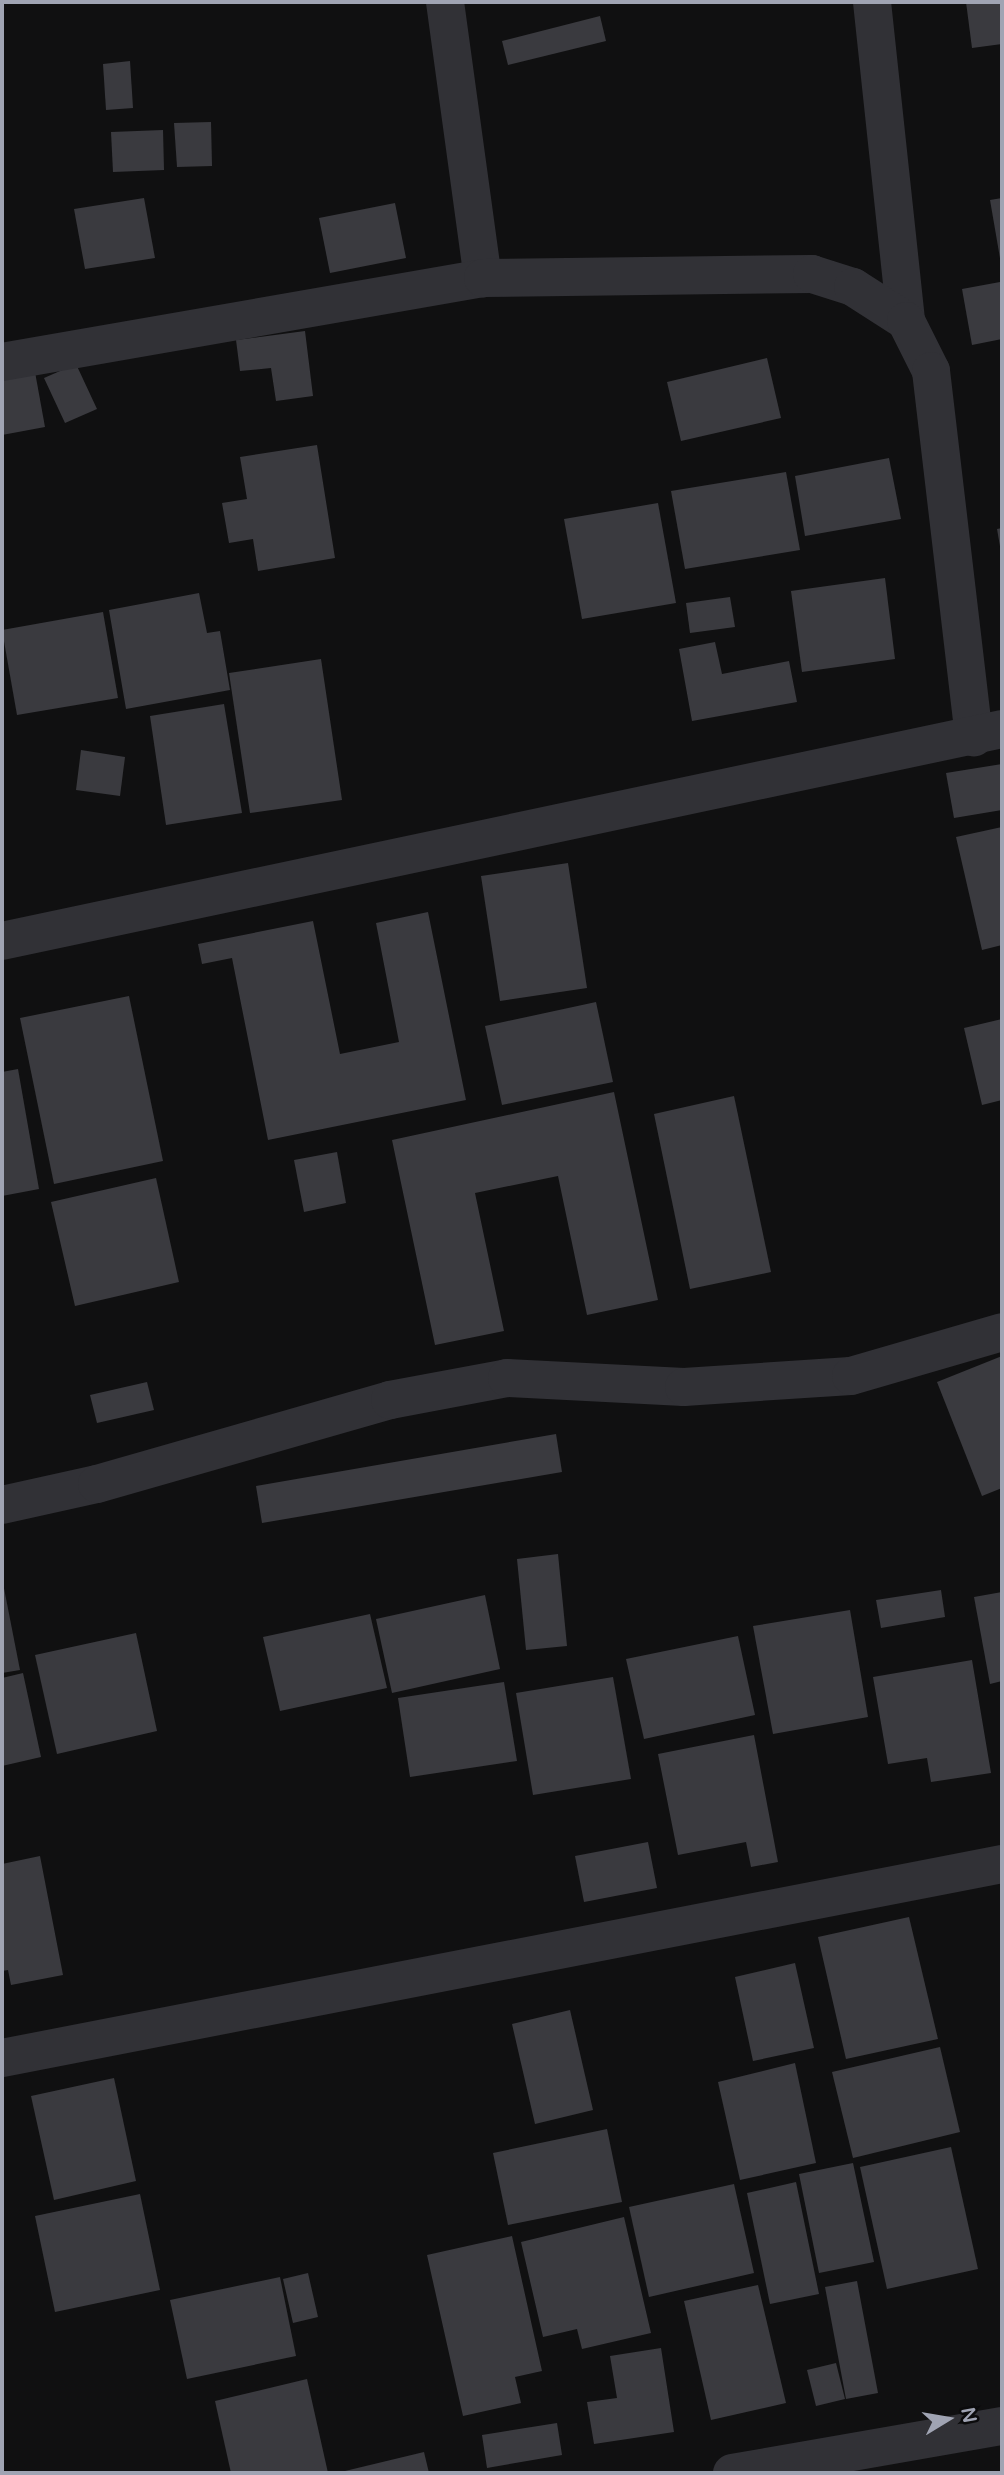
<!DOCTYPE html>
<style>
body{margin:0}
#map{position:relative;width:1004px;height:2475px;overflow:hidden;background:#101011;font-family:"Varela Round",sans-serif}
div>[style]{position:absolute}
.building>*{inset:0;background:#3a3a3f}
.minor>*{height:38px;margin:-19px;padding:0 19px;transform-origin:19px;border-radius:19px;background:#313136}
span{translate:-50% -50%;white-space:nowrap;text-align:center;line-height:1.15;-webkit-text-stroke:5px #0b0b0c;paint-order:stroke}
.frame{position:absolute;inset:0;border:4px solid #a0a4b3;pointer-events:none}
.north{position:absolute;left:913px;top:2384px;width:70px;height:70px;-webkit-text-stroke:5px #0b0b0c;paint-order:stroke;rotate:79deg;font-size:19px;font-weight:700;line-height:28px;text-align:center;color:#a0a4b3}
.north::after{content:'';display:block;margin:auto;width:24px;height:32px;background:#a0a4b3;clip-path:polygon(50% 0,100% 100%,50% 72%,0 100%)}
</style>
<div id="map">
<div class="building">
<i style="clip-path:polygon(966px 2px,1002px 2px,1002px 44px,972px 48px)"></i>
<i style="clip-path:polygon(600px 16px,606px 41px,508px 65px,502px 41px)"></i>
<i style="clip-path:polygon(130px 61px,133px 108px,106px 110px,103px 64px)"></i>
<i style="clip-path:polygon(211px 122px,212px 166px,177px 167px,174px 123px)"></i>
<i style="clip-path:polygon(163px 130px,164px 170px,113px 172px,111px 132px)"></i>
<i style="clip-path:polygon(144px 198px,155px 258px,85px 269px,74px 209px)"></i>
<i style="clip-path:polygon(1002px 198px,1002px 264px,1001px 264px,990px 200px)"></i>
<i style="clip-path:polygon(395px 203px,406px 258px,330px 273px,319px 218px)"></i>
<i style="clip-path:polygon(1000px 282px,1002px 339px,972px 345px,962px 289px)"></i>
<i style="clip-path:polygon(305px 331px,313px 396px,276px 401px,271px 368px,240px 371px,236px 340px)"></i>
<i style="clip-path:polygon(767px 358px,781px 418px,681px 441px,667px 382px)"></i>
<i style="clip-path:polygon(76px 364px,97px 409px,65px 423px,44px 378px)"></i>
<i style="clip-path:polygon(35px 372px,45px 427px,2px 435px,2px 378px)"></i>
<i style="clip-path:polygon(317px 445px,335px 558px,258px 571px,253px 539px,229px 543px,222px 503px,247px 499px,240px 457px)"></i>
<i style="clip-path:polygon(889px 458px,901px 519px,805px 536px,795px 476px)"></i>
<i style="clip-path:polygon(786px 472px,800px 550px,685px 569px,671px 491px)"></i>
<i style="clip-path:polygon(658px 503px,676px 603px,582px 619px,564px 519px)"></i>
<i style="clip-path:polygon(1002px 528px,1002px 552px,1001px 552px,997px 529px)"></i>
<i style="clip-path:polygon(885px 578px,895px 659px,802px 672px,791px 591px)"></i>
<i style="clip-path:polygon(199px 593px,207px 633px,220px 631px,230px 690px,126px 709px,109px 610px)"></i>
<i style="clip-path:polygon(730px 597px,735px 627px,690px 633px,686px 603px)"></i>
<i style="clip-path:polygon(103px 612px,118px 698px,17px 715px,2px 630px)"></i>
<i style="clip-path:polygon(715px 642px,722px 674px,789px 661px,797px 702px,692px 721px,679px 649px)"></i>
<i style="clip-path:polygon(321px 659px,342px 800px,250px 813px,229px 673px)"></i>
<i style="clip-path:polygon(224px 704px,242px 813px,166px 825px,150px 716px)"></i>
<i style="clip-path:polygon(81px 750px,125px 757px,120px 796px,76px 790px)"></i>
<i style="clip-path:polygon(1002px 764px,1002px 810px,954px 818px,946px 773px)"></i>
<i style="clip-path:polygon(1002px 827px,1002px 945px,982px 950px,956px 837px)"></i>
<i style="clip-path:polygon(568px 863px,587px 988px,500px 1001px,481px 876px)"></i>
<i style="clip-path:polygon(428px 912px,466px 1100px,268px 1140px,232px 958px,202px 964px,198px 944px,313px 921px,340px 1054px,399px 1042px,376px 923px)"></i>
<i style="clip-path:polygon(129px 996px,163px 1161px,54px 1184px,20px 1018px)"></i>
<i style="clip-path:polygon(596px 1002px,613px 1082px,502px 1105px,485px 1026px)"></i>
<i style="clip-path:polygon(1002px 1019px,1002px 1100px,982px 1105px,964px 1028px)"></i>
<i style="clip-path:polygon(18px 1069px,39px 1189px,2px 1196px,2px 1072px)"></i>
<i style="clip-path:polygon(614px 1092px,658px 1300px,587px 1315px,558px 1176px,475px 1193px,504px 1331px,435px 1345px,392px 1140px)"></i>
<i style="clip-path:polygon(734px 1096px,771px 1272px,690px 1289px,654px 1114px)"></i>
<i style="clip-path:polygon(337px 1152px,346px 1203px,304px 1212px,294px 1160px)"></i>
<i style="clip-path:polygon(156px 1178px,179px 1282px,75px 1306px,51px 1202px)"></i>
<i style="clip-path:polygon(1002px 1356px,1002px 1488px,982px 1496px,937px 1382px)"></i>
<i style="clip-path:polygon(147px 1382px,154px 1410px,97px 1423px,90px 1395px)"></i>
<i style="clip-path:polygon(556px 1434px,562px 1472px,262px 1523px,256px 1486px)"></i>
<i style="clip-path:polygon(558px 1554px,567px 1646px,526px 1650px,517px 1559px)"></i>
<i style="clip-path:polygon(2px 1578px,20px 1670px,2px 1673px)"></i>
<i style="clip-path:polygon(941px 1590px,945px 1617px,881px 1628px,876px 1600px)"></i>
<i style="clip-path:polygon(1002px 1592px,1002px 1681px,990px 1684px,974px 1597px)"></i>
<i style="clip-path:polygon(485px 1595px,500px 1669px,392px 1693px,376px 1619px)"></i>
<i style="clip-path:polygon(850px 1610px,868px 1717px,773px 1734px,753px 1626px)"></i>
<i style="clip-path:polygon(370px 1614px,387px 1688px,280px 1711px,263px 1637px)"></i>
<i style="clip-path:polygon(136px 1633px,157px 1731px,57px 1754px,35px 1655px)"></i>
<i style="clip-path:polygon(738px 1636px,755px 1715px,644px 1739px,626px 1659px)"></i>
<i style="clip-path:polygon(972px 1660px,991px 1773px,931px 1782px,927px 1758px,888px 1764px,873px 1677px)"></i>
<i style="clip-path:polygon(23px 1673px,41px 1757px,2px 1766px,2px 1678px)"></i>
<i style="clip-path:polygon(613px 1677px,631px 1779px,533px 1795px,516px 1693px)"></i>
<i style="clip-path:polygon(504px 1682px,517px 1761px,410px 1777px,398px 1698px)"></i>
<i style="clip-path:polygon(754px 1735px,778px 1862px,751px 1867px,746px 1842px,678px 1855px,658px 1754px)"></i>
<i style="clip-path:polygon(648px 1842px,657px 1888px,584px 1902px,575px 1856px)"></i>
<i style="clip-path:polygon(40px 1856px,63px 1975px,11px 1985px,8px 1970px,2px 1971px,2px 1864px)"></i>
<i style="clip-path:polygon(909px 1917px,938px 2039px,846px 2059px,818px 1937px)"></i>
<i style="clip-path:polygon(795px 1963px,814px 2048px,753px 2061px,735px 1977px)"></i>
<i style="clip-path:polygon(570px 2010px,593px 2110px,535px 2124px,512px 2024px)"></i>
<i style="clip-path:polygon(940px 2047px,960px 2132px,853px 2158px,832px 2072px)"></i>
<i style="clip-path:polygon(795px 2063px,816px 2163px,740px 2180px,718px 2082px)"></i>
<i style="clip-path:polygon(114px 2078px,136px 2181px,54px 2200px,31px 2096px)"></i>
<i style="clip-path:polygon(607px 2129px,622px 2202px,508px 2225px,493px 2153px)"></i>
<i style="clip-path:polygon(951px 2147px,978px 2269px,887px 2289px,860px 2167px)"></i>
<i style="clip-path:polygon(853px 2163px,874px 2262px,819px 2273px,799px 2174px)"></i>
<i style="clip-path:polygon(796px 2182px,819px 2294px,770px 2304px,747px 2193px)"></i>
<i style="clip-path:polygon(734px 2184px,754px 2273px,649px 2297px,629px 2207px)"></i>
<i style="clip-path:polygon(140px 2194px,160px 2290px,55px 2312px,35px 2216px)"></i>
<i style="clip-path:polygon(624px 2217px,651px 2333px,582px 2349px,577px 2329px,543px 2337px,521px 2242px)"></i>
<i style="clip-path:polygon(512px 2236px,542px 2371px,515px 2377px,521px 2403px,463px 2416px,427px 2255px)"></i>
<i style="clip-path:polygon(308px 2273px,318px 2317px,293px 2323px,283px 2279px)"></i>
<i style="clip-path:polygon(280px 2277px,296px 2356px,187px 2379px,170px 2300px)"></i>
<i style="clip-path:polygon(857px 2281px,878px 2393px,846px 2399px,825px 2287px)"></i>
<i style="clip-path:polygon(758px 2285px,786px 2403px,711px 2420px,684px 2301px)"></i>
<i style="clip-path:polygon(661px 2348px,674px 2432px,594px 2444px,587px 2402px,617px 2398px,610px 2356px)"></i>
<i style="clip-path:polygon(836px 2363px,845px 2399px,816px 2406px,807px 2370px)"></i>
<i style="clip-path:polygon(307px 2379px,328px 2473px,231px 2473px,215px 2401px)"></i>
<i style="clip-path:polygon(557px 2423px,562px 2455px,487px 2468px,482px 2435px)"></i>
<i style="clip-path:polygon(424px 2452px,429px 2473px,346px 2473px,345px 2471px)"></i>
</div>
<div class="minor">
<i style="left:445px;top:2px;width:279px;rotate:82.2deg"></i>
<i style="left:872px;top:2px;width:321px;rotate:83.9deg"></i>
<i style="left:2px;top:362px;width:488px;rotate:-9.9deg"></i>
<i style="left:483px;top:278px;width:329px;rotate:-0.7deg"></i>
<i style="left:812px;top:274px;width:43px;rotate:17.6deg"></i>
<i style="left:853px;top:287px;width:63px;rotate:32.7deg"></i>
<i style="left:906px;top:321px;width:56px;rotate:63.4deg"></i>
<i style="left:931px;top:371px;width:369px;rotate:83.3deg"></i>
<i style="left:2px;top:941px;width:1022px;rotate:-11.97deg"></i>
<i style="left:2px;top:1505px;width:97px;rotate:-12.5deg"></i>
<i style="left:97px;top:1484px;width:305px;rotate:-16deg"></i>
<i style="left:390px;top:1400px;width:119px;rotate:-10.6deg"></i>
<i style="left:507px;top:1378px;width:177px;rotate:2.9deg"></i>
<i style="left:684px;top:1387px;width:167px;rotate:-3.8deg"></i>
<i style="left:851px;top:1376px;width:157px;rotate:-16.2deg"></i>
<i style="left:2px;top:2058px;width:1019px;rotate:-10.98deg"></i>
<i style="left:732px;top:2473px;width:274px;rotate:-9.9deg"></i>
</div>
<div class="frame"></div>
<div class="north">N</div>
</div>
